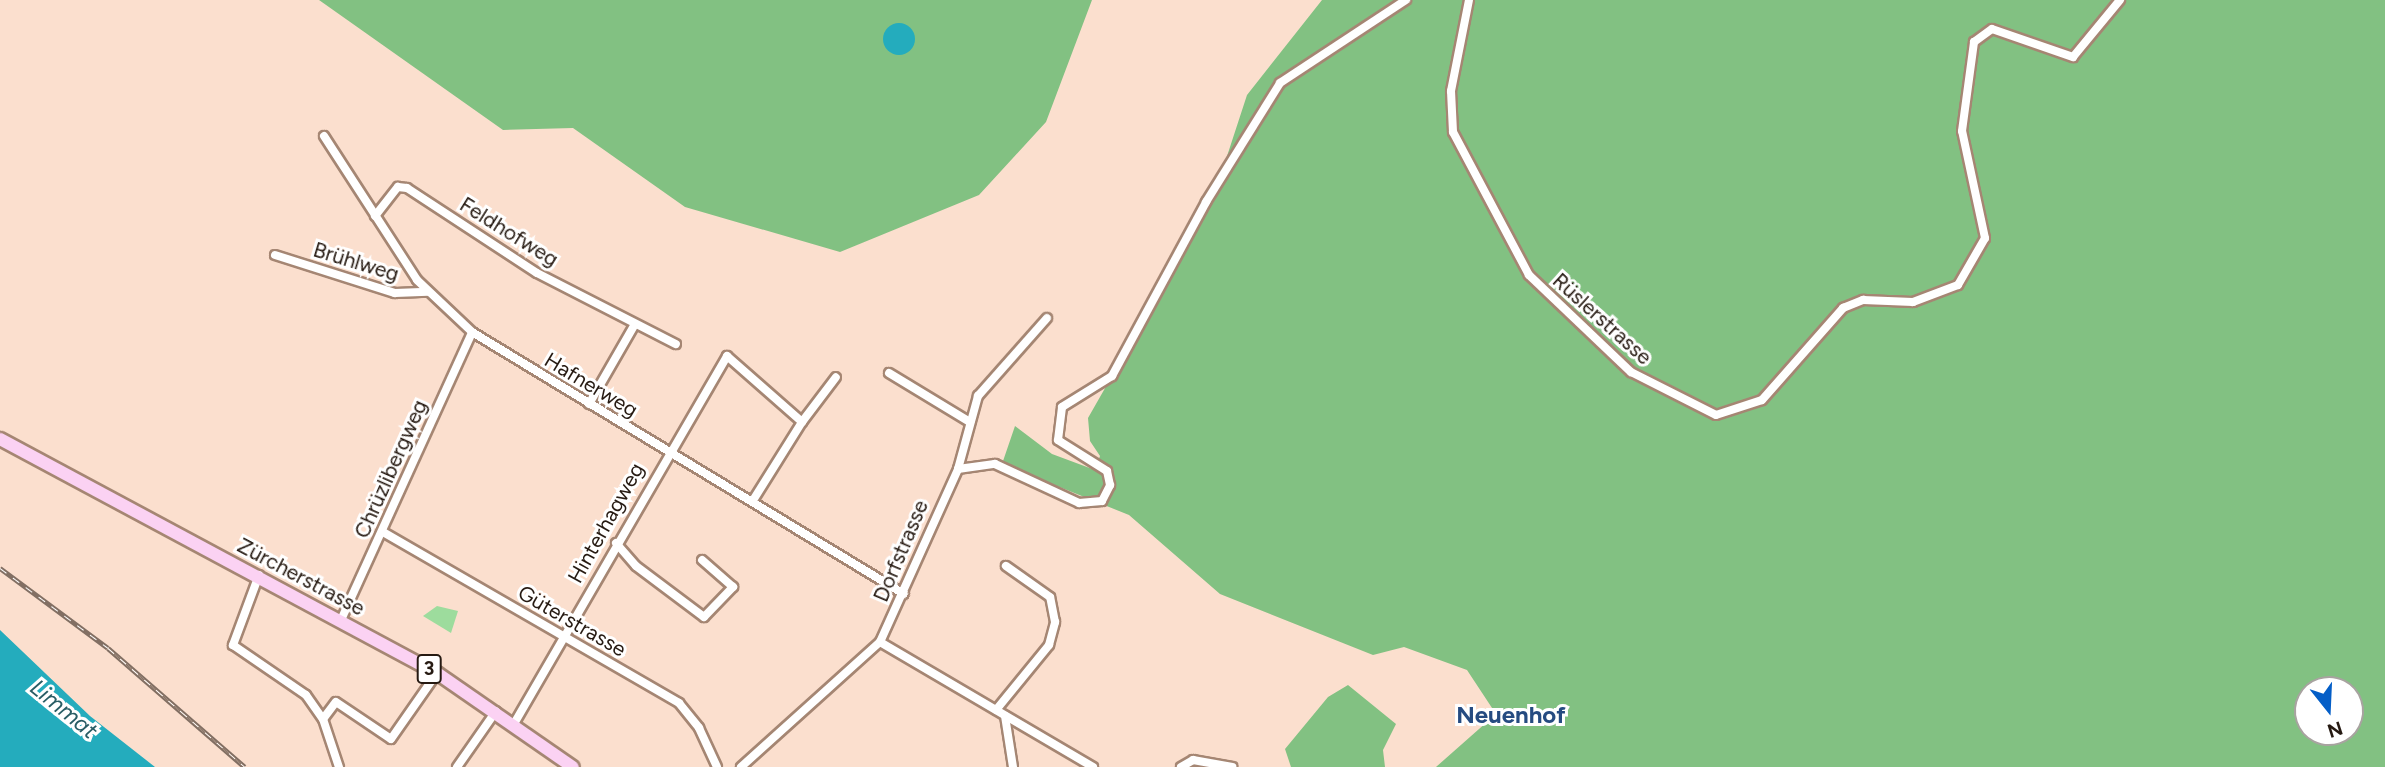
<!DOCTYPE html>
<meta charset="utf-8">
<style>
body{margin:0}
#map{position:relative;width:2385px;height:767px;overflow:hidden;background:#fbdfce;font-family:Figtree,sans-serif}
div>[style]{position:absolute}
.green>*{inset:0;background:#9ddc9d}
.forest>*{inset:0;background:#82c182}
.water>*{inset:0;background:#24acbd}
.round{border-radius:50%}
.roads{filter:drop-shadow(2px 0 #a58673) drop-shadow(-2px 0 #a58673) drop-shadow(0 2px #a58673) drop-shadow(0 -2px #a58673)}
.minor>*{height:8px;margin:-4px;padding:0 4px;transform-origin:4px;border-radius:4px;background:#fff}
.primary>*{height:12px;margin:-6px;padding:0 6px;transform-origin:6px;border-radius:6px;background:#fbd2f3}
.rail>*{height:5px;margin-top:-2.5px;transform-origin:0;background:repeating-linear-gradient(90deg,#fff 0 8px,#826f63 0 16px);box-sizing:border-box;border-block:2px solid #826f63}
span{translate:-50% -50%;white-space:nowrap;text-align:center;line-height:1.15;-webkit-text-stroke:6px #fff;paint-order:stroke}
.shield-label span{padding:2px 5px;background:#fff;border:2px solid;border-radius:5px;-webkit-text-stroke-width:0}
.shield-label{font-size:19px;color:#261a12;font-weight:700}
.street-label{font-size:21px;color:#261a12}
.water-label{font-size:23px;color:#295d65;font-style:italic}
.quarter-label{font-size:24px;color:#254b81;font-weight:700}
.north{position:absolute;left:2294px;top:676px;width:70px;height:70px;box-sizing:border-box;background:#fff;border:2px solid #a8a3a0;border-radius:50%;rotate:162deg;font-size:19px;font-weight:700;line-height:28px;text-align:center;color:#261a12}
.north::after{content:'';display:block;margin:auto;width:24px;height:32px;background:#045ec7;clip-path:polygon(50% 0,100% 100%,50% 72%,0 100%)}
</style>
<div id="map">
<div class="green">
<i style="clip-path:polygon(437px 606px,458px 611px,451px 633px,423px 616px)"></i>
</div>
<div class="forest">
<i style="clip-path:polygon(319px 0,1092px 0,1046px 122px,979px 195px,840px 252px,685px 207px,573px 128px,503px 130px)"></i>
<i style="clip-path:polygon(evenodd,1322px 0,2385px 0,2385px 767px,1436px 767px,1496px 714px,1467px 670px,1404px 647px,1373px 655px,1220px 594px,1129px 515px,1002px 464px,1015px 426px,1052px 454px,1095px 470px,1100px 456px,1090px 441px,1088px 418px,1213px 199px,1247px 95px,1322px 0,2308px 690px,2350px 690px,2350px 732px,2308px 732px,2308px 690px)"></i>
<i style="clip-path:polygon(1348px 685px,1396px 724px,1383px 750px,1385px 767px,1291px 767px,1285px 749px,1328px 697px)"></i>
</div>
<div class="water">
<i class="round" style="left:883px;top:23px;width:32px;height:32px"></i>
<i style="clip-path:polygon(0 630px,90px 716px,155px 767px,0 767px)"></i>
</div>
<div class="roads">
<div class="minor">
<i style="left:1469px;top:0;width:93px;rotate:101.2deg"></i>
<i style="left:1451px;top:91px;width:41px;rotate:87.2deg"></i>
<i style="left:1453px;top:132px;width:162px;rotate:62deg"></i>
<i style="left:1529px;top:275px;width:141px;rotate:43.6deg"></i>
<i style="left:1631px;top:372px;width:95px;rotate:26.8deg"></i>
<i style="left:1716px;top:415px;width:48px;rotate:-18.1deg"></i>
<i style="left:1762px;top:400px;width:123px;rotate:-48.6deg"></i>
<i style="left:1843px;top:308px;width:22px;rotate:-22deg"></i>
<i style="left:1863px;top:300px;width:50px;rotate:2.3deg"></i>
<i style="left:1913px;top:302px;width:48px;rotate:-20.7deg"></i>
<i style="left:1958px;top:285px;width:54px;rotate:-60.1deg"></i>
<i style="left:1985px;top:238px;width:109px;rotate:-102.1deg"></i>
<i style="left:1962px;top:131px;width:90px;rotate:-82.3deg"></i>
<i style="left:1974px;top:42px;width:22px;rotate:-36deg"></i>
<i style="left:1992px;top:29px;width:86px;rotate:19.1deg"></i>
<i style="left:2073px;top:57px;width:74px;rotate:-50.5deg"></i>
<i style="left:324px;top:136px;width:171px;rotate:57.1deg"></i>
<i style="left:417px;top:280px;width:76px;rotate:43.4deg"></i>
<i style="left:472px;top:332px;width:505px;rotate:31.24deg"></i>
<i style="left:375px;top:216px;width:37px;rotate:-52deg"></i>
<i style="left:398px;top:187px;width:9px;rotate:6deg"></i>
<i style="left:407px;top:188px;width:155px;rotate:33.2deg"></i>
<i style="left:537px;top:273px;width:156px;rotate:27.1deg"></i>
<i style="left:275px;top:255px;width:126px;rotate:17.6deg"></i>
<i style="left:395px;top:293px;width:33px;rotate:-2deg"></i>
<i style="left:889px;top:373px;width:95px;rotate:31.2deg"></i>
<i style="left:589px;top:404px;width:92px;rotate:-60.1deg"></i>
<i style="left:802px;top:422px;width:56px;rotate:-52.9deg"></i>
<i style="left:958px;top:469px;width:37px;rotate:-8deg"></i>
<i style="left:995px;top:464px;width:93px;rotate:24.9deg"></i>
<i style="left:1079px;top:503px;width:23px;rotate:-5deg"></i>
<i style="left:1102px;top:501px;width:18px;rotate:-63deg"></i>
<i style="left:1110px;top:485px;width:14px;rotate:-102deg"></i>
<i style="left:1107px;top:471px;width:58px;rotate:-147.7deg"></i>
<i style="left:1058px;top:440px;width:33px;rotate:-83deg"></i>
<i style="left:1062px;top:407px;width:59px;rotate:-31.8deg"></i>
<i style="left:1112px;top:376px;width:198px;rotate:-61.6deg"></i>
<i style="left:1206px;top:202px;width:140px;rotate:-58.1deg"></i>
<i style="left:1280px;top:83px;width:151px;rotate:-33.4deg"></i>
<i style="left:383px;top:532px;width:342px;rotate:30deg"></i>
<i style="left:679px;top:703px;width:32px;rotate:51deg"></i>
<i style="left:699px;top:728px;width:43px;rotate:65.2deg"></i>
<i style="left:616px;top:543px;width:30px;rotate:49deg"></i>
<i style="left:636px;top:566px;width:85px;rotate:36.9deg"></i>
<i style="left:704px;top:617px;width:42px;rotate:-46deg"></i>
<i style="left:733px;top:587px;width:41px;rotate:-138.9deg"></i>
<i style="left:259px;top:575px;width:75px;rotate:110.4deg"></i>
<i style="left:233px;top:645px;width:88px;rotate:34.4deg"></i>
<i style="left:306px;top:695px;width:29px;rotate:55deg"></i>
<i style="left:323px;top:719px;width:51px;rotate:71.6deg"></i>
<i style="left:341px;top:620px;width:316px;rotate:-65.5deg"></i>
<i style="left:880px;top:642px;width:247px;rotate:30.4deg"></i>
<i style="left:996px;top:710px;width:84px;rotate:-50.8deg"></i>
<i style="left:1049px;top:645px;width:24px;rotate:-75deg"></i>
<i style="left:1055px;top:622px;width:25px;rotate:-101deg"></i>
<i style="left:1050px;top:597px;width:54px;rotate:-144.8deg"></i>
<i style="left:1005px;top:716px;width:52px;rotate:81.1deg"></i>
<i style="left:323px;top:719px;width:21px;rotate:-53deg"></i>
<i style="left:336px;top:702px;width:66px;rotate:33.9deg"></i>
<i style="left:391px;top:739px;width:80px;rotate:-55.1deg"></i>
<i style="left:515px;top:722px;width:423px;rotate:-59.9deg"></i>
<i style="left:727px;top:356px;width:100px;rotate:41.3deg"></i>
<i style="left:802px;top:422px;width:94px;rotate:122deg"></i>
<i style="left:457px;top:767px;width:68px;rotate:-55.1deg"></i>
<i style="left:741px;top:767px;width:187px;rotate:-42deg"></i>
<i style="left:880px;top:642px;width:190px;rotate:-65.7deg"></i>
<i style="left:958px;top:469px;width:76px;rotate:-74.7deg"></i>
<i style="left:978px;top:396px;width:104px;rotate:-48.5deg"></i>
<i style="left:1181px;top:767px;width:14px;rotate:-30deg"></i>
<i style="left:1193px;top:760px;width:40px;rotate:10deg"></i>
</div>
<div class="primary">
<i style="left:0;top:439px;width:496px;rotate:28.2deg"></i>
<i style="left:437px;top:673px;width:165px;rotate:34.7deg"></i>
</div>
</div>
<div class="rail">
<i style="left:0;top:568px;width:134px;rotate:36.5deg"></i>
<i style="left:108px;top:648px;width:181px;rotate:41deg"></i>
</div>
<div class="shield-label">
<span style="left:429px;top:669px">3</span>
</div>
<div class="street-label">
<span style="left:509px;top:232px;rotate:32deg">Feldhofweg</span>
<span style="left:356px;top:262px;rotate:17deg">Brühlweg</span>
<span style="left:1602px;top:319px;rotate:42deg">Rüslerstrasse</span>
<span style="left:591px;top:385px;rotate:31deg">Hafnerweg</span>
<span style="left:391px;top:469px;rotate:-66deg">Chrüzlibergweg</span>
<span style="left:606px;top:523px;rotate:-61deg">Hinterhagweg</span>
<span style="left:901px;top:551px;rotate:-67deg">Dorfstrasse</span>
<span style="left:301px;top:577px;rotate:28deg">Zürcherstrasse</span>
<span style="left:572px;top:621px;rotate:30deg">Güterstrasse</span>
</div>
<div class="water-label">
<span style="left:64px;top:709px;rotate:39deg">Limmat</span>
</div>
<div class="quarter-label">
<span style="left:1511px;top:715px">Neuenhof</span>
</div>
<div class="north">N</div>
</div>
